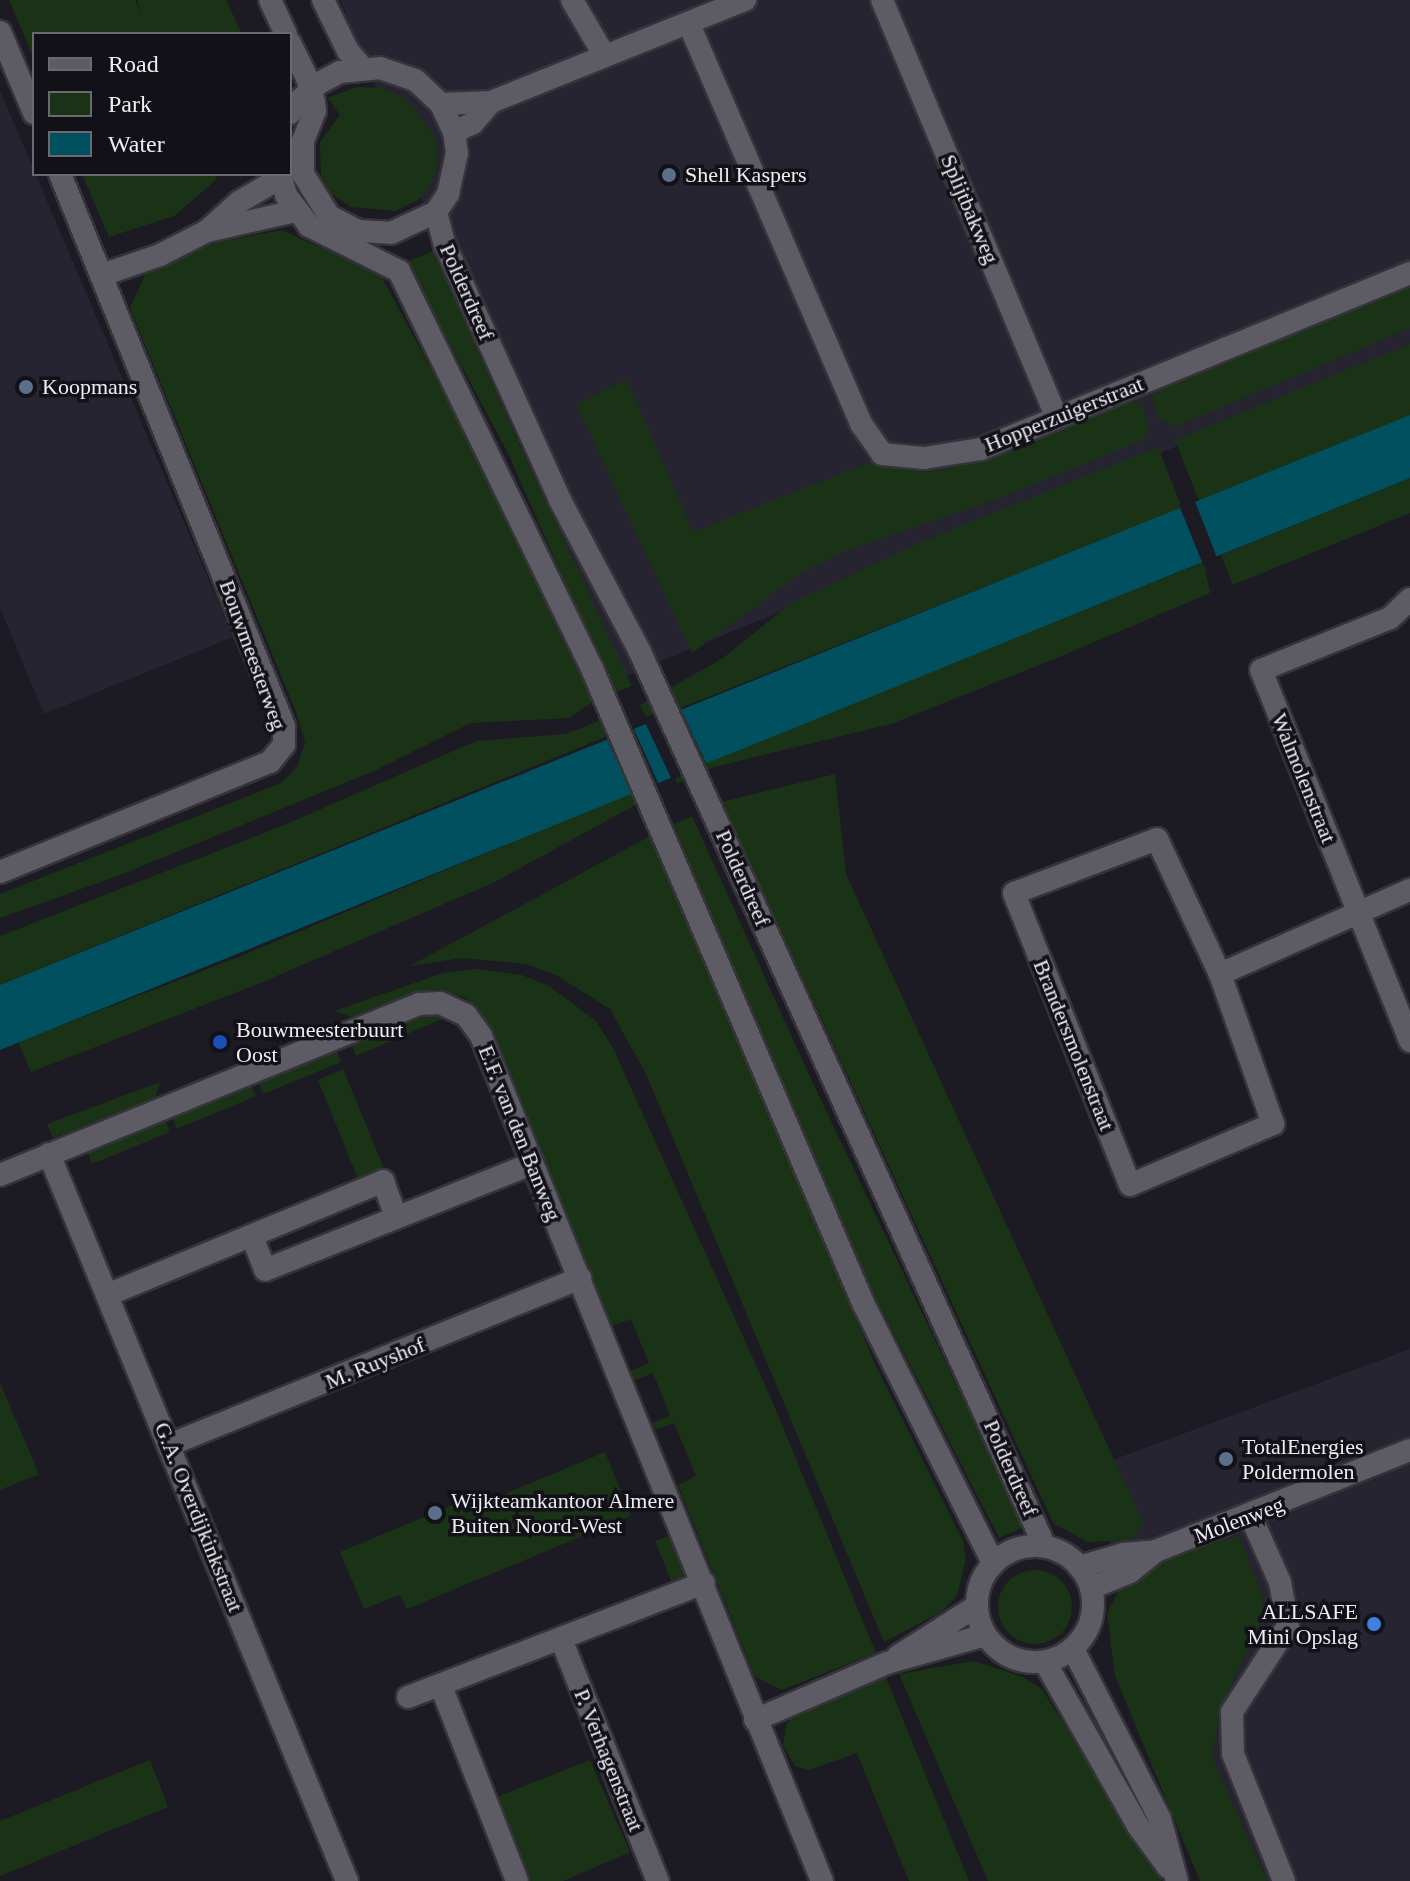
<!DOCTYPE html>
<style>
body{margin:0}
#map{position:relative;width:1410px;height:1881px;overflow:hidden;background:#1c1a22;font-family:Georgia,serif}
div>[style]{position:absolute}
.built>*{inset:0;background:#262430}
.green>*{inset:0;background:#1a3316}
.round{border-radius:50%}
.water>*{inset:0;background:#015060}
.pier>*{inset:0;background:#1c1a22}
.roads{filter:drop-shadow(2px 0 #343439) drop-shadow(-2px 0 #343439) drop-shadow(0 2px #343439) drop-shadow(0 -2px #343439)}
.minor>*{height:22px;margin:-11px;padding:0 11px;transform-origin:11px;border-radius:11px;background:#5d5b64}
.secondary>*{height:22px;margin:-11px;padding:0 11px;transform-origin:11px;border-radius:11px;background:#5d5b64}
.secondary>.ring{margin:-11px;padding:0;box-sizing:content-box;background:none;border:22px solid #5d5b64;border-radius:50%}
.dots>*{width:22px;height:22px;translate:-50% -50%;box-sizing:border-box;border:4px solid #131118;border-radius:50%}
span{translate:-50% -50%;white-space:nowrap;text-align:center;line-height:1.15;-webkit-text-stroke:7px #131118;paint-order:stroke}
.poi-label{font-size:22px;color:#edecf1}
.left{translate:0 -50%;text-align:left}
.right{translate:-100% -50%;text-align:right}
.street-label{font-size:22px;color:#edecf1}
.legend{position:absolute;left:32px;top:32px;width:260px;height:144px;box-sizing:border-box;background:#131118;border:2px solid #6a696f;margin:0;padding:10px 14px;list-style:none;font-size:24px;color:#edecf1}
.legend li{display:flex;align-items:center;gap:16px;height:40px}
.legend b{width:40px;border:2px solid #6a696f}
</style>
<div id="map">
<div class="built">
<i style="clip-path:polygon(340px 0,1410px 0,1410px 349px,618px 679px)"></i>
<i style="clip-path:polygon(0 91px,233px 637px,44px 714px,0 608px)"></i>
<i style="clip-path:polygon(1410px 1349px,1410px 1881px,1238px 1881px,1151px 1671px,1086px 1470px)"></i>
</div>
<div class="green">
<i style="clip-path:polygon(9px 0,135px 0,142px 14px,137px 0,226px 0,242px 34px,34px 34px,34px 59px)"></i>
<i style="clip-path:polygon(356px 87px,383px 88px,407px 99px,435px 137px,438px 160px,432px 183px,419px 199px,396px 211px,351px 207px,332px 194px,321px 176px,320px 142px,340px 115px,328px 98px)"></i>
<i style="clip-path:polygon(82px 174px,215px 174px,217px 179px,174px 216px,109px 237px)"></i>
<i style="clip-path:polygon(281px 230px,380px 274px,510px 516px,595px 700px,570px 718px,471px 723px,376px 770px,123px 874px,0 918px,0 894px,281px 783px,297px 767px,305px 742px,296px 712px,130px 308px,145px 275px,215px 243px)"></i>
<i style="clip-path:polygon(433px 251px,520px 446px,632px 686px,614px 693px,507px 451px,406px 262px)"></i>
<i style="clip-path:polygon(1410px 286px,1410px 328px,1174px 427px,1158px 417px,1152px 398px,1159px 386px)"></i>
<i style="clip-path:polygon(1410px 344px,1410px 415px,1199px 501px,1175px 440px)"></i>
<i style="clip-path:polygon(627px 379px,693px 532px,873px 461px,920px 472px,944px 470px,988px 457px,1124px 400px,1141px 404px,1149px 429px,1143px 440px,999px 498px,840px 553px,802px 572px,692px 653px,576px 404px)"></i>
<i style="clip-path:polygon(1158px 447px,1182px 508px,648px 721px,640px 705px,723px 658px,791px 603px,922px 542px)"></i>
<i style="clip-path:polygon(1410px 478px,1410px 513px,1233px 585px,1221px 555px)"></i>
<i style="clip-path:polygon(1204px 562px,1210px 593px,1064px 655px,891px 724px,714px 767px,677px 784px,673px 775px)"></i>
<i style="clip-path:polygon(604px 719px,610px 735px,0 985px,0 936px,287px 824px,476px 741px,565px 734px)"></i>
<i style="clip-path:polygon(835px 774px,846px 874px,1144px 1525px,1131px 1540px,1087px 1542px,1053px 1523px,722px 802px)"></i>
<i style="clip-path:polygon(634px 791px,639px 803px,495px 882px,258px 984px,31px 1072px,18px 1042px,241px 956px)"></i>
<i style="clip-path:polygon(692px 816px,811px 1079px,1024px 1527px,999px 1538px,835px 1218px,674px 824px)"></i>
<i style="clip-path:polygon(652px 835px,874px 1362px,963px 1541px,966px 1559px,957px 1596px,941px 1612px,884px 1642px,647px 1076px,610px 1009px,556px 975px,526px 964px,462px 958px,410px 966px)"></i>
<i style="clip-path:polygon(477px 969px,522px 975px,549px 986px,596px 1021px,613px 1048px,773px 1403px,876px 1653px,782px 1690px,755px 1677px,678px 1485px,696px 1476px,674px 1423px,655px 1430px,652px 1423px,670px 1415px,653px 1373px,635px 1380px,630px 1371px,649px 1363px,631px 1319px,612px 1326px,483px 1014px,466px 998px,438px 989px,415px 992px,351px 1017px,334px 1011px,443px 973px)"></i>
<i style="clip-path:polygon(431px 1015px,447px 1017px,356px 1056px,350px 1042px)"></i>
<i style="clip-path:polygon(336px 1049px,341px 1062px,263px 1094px,258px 1082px)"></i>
<i style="clip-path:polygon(343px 1069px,386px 1173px,360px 1184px,318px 1080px)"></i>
<i style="clip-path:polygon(160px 1082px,155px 1098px,53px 1138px,47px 1124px)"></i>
<i style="clip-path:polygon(250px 1084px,256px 1096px,177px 1129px,172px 1116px)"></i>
<i style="clip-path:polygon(165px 1119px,170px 1132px,92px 1164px,87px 1151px)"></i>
<i style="clip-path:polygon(0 1383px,39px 1474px,0 1490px)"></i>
<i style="clip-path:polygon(605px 1452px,631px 1516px,407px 1609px,400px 1595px,364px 1609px,340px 1552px,467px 1499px,471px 1508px)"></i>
<i style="clip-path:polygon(672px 1535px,686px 1572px,673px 1586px,655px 1541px)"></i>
<i style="clip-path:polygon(1239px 1537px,1263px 1597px,1260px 1623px,1221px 1707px,1212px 1757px,1267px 1881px,1200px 1881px,1115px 1676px,1107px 1613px,1120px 1588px,1142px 1570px,1200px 1546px)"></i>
<i class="round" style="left:998px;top:1570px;width:74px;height:74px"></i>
<i style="clip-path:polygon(974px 1661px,1023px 1677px,1042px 1689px,1162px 1881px,988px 1881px,899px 1674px)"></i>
<i style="clip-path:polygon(886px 1678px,969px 1881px,909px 1881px,857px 1753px,809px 1770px,795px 1766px,783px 1746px,786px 1725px,796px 1713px)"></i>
<i style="clip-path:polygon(150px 1760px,168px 1807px,0 1876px,0 1821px)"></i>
<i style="clip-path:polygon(590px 1760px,630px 1852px,563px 1881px,531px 1881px,496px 1797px)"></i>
</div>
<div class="water">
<i style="clip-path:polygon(1410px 415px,1410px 478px,0 1050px,0 985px)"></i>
</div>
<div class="pier">
<i style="clip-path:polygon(1194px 499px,1218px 560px,1204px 567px,1179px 505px)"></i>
<i style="clip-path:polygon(679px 705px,707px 765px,672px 780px,643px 718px)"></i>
<i style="clip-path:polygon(631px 723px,659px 785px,632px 795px,604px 733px)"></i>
</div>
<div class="roads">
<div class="minor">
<i style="left:572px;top:0;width:64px;rotate:59.8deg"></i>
<i style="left:882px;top:0;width:453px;rotate:67.3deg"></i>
<i style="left:689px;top:24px;width:437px;rotate:66.7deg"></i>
<i style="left:862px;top:425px;width:35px;rotate:55deg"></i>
<i style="left:882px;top:454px;width:42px;rotate:5.4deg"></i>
<i style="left:924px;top:458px;width:58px;rotate:-9deg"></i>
<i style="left:981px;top:449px;width:464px;rotate:-22.3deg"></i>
<i style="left:0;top:32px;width:88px;rotate:67.2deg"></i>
<i style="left:441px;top:104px;width:50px;rotate:-2.3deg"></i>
<i style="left:491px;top:102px;width:274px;rotate:-21.9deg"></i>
<i style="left:454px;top:132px;width:21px;rotate:-25deg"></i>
<i style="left:473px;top:123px;width:28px;rotate:-49deg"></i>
<i style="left:207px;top:231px;width:91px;rotate:-12.7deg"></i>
<i style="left:102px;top:275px;width:61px;rotate:-19deg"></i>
<i style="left:160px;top:255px;width:53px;rotate:-27.1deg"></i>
<i style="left:207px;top:231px;width:43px;rotate:-42.2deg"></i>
<i style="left:239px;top:202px;width:48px;rotate:-30.3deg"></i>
<i style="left:1410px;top:599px;width:28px;rotate:136deg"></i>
<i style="left:1390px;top:618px;width:139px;rotate:158deg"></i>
<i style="left:1261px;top:670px;width:400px;rotate:68.1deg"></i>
<i style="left:0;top:872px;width:292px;rotate:-22.2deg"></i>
<i style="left:270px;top:762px;width:22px;rotate:-51deg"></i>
<i style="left:284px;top:745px;width:19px;rotate:-90deg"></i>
<i style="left:284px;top:726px;width:596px;rotate:-112.09deg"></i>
<i style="left:1220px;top:974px;width:159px;rotate:70.5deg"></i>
<i style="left:1273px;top:1124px;width:155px;rotate:156.9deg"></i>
<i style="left:1130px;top:1185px;width:314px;rotate:-111.7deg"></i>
<i style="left:1014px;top:893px;width:153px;rotate:-20.7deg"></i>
<i style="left:1157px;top:839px;width:149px;rotate:65deg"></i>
<i style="left:1220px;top:974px;width:208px;rotate:-23.9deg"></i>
<i style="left:49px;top:1154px;width:786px;rotate:67.71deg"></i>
<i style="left:0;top:1175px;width:453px;rotate:-22.2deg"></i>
<i style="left:420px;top:1004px;width:20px;rotate:-3deg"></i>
<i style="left:440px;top:1003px;width:29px;rotate:25deg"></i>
<i style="left:466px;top:1015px;width:26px;rotate:54deg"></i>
<i style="left:481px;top:1036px;width:911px;rotate:68.02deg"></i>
<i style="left:252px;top:1237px;width:35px;rotate:68deg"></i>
<i style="left:265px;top:1270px;width:286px;rotate:-21.7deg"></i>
<i style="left:107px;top:1295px;width:299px;rotate:-22.4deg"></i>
<i style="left:383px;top:1181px;width:38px;rotate:70deg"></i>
<i style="left:169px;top:1445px;width:444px;rotate:-22.1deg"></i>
<i style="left:1251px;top:1517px;width:71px;rotate:66deg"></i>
<i style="left:1280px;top:1582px;width:45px;rotate:79.7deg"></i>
<i style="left:1288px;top:1626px;width:103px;rotate:123.1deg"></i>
<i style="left:1232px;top:1712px;width:42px;rotate:88.6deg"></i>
<i style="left:1233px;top:1754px;width:137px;rotate:68.1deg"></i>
<i style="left:1079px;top:1567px;width:46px;rotate:-16.5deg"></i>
<i style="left:1123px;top:1554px;width:33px;rotate:-5deg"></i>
<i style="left:1156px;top:1551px;width:273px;rotate:-21.7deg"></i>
<i style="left:1091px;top:1588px;width:42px;rotate:-22.3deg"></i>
<i style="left:1130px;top:1572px;width:33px;rotate:-39deg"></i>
<i style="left:561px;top:1639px;width:261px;rotate:68.2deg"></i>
<i style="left:898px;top:1656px;width:91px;rotate:-32.5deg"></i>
<i style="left:441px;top:1686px;width:209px;rotate:68.7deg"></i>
<i style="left:408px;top:1697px;width:317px;rotate:-21.1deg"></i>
<i style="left:755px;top:1720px;width:144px;rotate:-23.4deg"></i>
<i style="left:887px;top:1663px;width:102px;rotate:-15.9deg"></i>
</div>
<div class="secondary">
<i style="left:270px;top:0;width:38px;rotate:65deg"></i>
<i style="left:323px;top:0;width:57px;rotate:63.9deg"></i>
<i style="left:348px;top:51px;width:23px;rotate:49deg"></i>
<i style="left:290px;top:43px;width:39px;rotate:64deg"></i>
<i style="left:307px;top:78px;width:13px;rotate:72deg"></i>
<i style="left:311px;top:90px;width:12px;rotate:76deg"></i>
<i style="left:314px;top:102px;width:9px;rotate:84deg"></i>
<i style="left:315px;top:111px;width:32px;rotate:112deg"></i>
<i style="left:303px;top:141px;width:33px;rotate:90deg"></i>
<i style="left:303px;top:174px;width:49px;rotate:58.2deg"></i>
<i style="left:329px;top:216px;width:33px;rotate:27deg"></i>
<i style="left:358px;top:231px;width:33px;rotate:3deg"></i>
<i style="left:391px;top:233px;width:50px;rotate:-25deg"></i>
<i style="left:436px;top:212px;width:22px;rotate:-56deg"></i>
<i style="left:448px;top:194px;width:42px;rotate:-77.6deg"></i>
<i style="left:457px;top:153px;width:21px;rotate:-98deg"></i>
<i style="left:454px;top:132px;width:31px;rotate:-115deg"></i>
<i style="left:441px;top:104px;width:35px;rotate:-137deg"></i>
<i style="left:415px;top:80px;width:36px;rotate:-161deg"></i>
<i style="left:381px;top:68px;width:41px;rotate:174.4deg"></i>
<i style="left:340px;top:72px;width:24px;rotate:152deg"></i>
<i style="left:319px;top:83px;width:11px;rotate:139deg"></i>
<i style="left:311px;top:90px;width:13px;rotate:138deg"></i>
<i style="left:301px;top:99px;width:18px;rotate:128deg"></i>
<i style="left:280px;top:174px;width:22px;rotate:74deg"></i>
<i style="left:286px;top:195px;width:39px;rotate:53deg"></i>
<i style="left:309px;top:226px;width:101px;rotate:26.6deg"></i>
<i style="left:399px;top:271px;width:445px;rotate:64.1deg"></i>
<i style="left:593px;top:671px;width:689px;rotate:66.86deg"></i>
<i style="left:864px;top:1305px;width:288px;rotate:63.4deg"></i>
<i style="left:436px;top:212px;width:34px;rotate:75deg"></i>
<i style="left:445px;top:245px;width:280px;rotate:65.7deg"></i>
<i style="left:560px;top:500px;width:172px;rotate:62.2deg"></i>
<i style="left:640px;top:652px;width:982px;rotate:65.65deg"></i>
<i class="ring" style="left:977px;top:1546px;width:94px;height:94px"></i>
<i style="left:1073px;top:1649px;width:191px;rotate:62.9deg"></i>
<i style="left:1160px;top:1819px;width:64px;rotate:74.7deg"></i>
<i style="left:1045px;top:1662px;width:189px;rotate:60.4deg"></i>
<i style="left:1138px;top:1826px;width:51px;rotate:53.8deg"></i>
</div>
</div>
<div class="dots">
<i style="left:669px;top:175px;background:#5c6f8a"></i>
<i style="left:26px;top:387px;background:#5c6f8a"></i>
<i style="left:220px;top:1042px;background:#1a4fb4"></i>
<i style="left:1226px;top:1459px;background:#5c6f8a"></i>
<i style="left:435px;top:1513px;background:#5c6f8a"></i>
<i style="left:1374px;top:1624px;background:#3f7fe0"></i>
</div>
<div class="poi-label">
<span class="left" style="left:685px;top:175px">Shell Kaspers</span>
<span class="left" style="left:42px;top:387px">Koopmans</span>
<span class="left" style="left:236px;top:1042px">Bouwmeesterbuurt<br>Oost</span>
<span class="left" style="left:1242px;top:1459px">TotalEnergies<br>Poldermolen</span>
<span class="left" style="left:451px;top:1513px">Wijkteamkantoor Almere<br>Buiten Noord-West</span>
<span class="right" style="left:1358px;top:1624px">ALLSAFE<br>Mini Opslag</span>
</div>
<div class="street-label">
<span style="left:970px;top:209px;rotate:67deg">Splijtbakweg</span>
<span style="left:467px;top:292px;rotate:66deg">Polderdreef</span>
<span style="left:1064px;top:414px;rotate:-22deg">Hopperzuigerstraat</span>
<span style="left:253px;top:655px;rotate:70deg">Bouwmeesterweg</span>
<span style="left:1304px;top:778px;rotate:68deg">Walmolenstraat</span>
<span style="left:743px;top:878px;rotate:66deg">Polderdreef</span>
<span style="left:1074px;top:1045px;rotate:68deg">Brandersmolenstraat</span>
<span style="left:520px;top:1133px;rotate:68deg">E.F. van den Banweg</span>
<span style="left:375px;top:1363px;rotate:-22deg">M. Ruyshof</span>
<span style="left:1011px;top:1468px;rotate:66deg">Polderdreef</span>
<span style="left:199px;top:1517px;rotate:68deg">G.A. Overdijkinkstraat</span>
<span style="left:1239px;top:1520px;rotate:-21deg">Molenweg</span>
<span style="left:609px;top:1760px;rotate:68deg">P. Verhagenstraat</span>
</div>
<ul class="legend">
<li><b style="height:10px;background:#5d5b64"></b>Road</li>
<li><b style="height:22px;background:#1a3316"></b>Park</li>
<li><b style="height:22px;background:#015060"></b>Water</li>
</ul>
</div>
